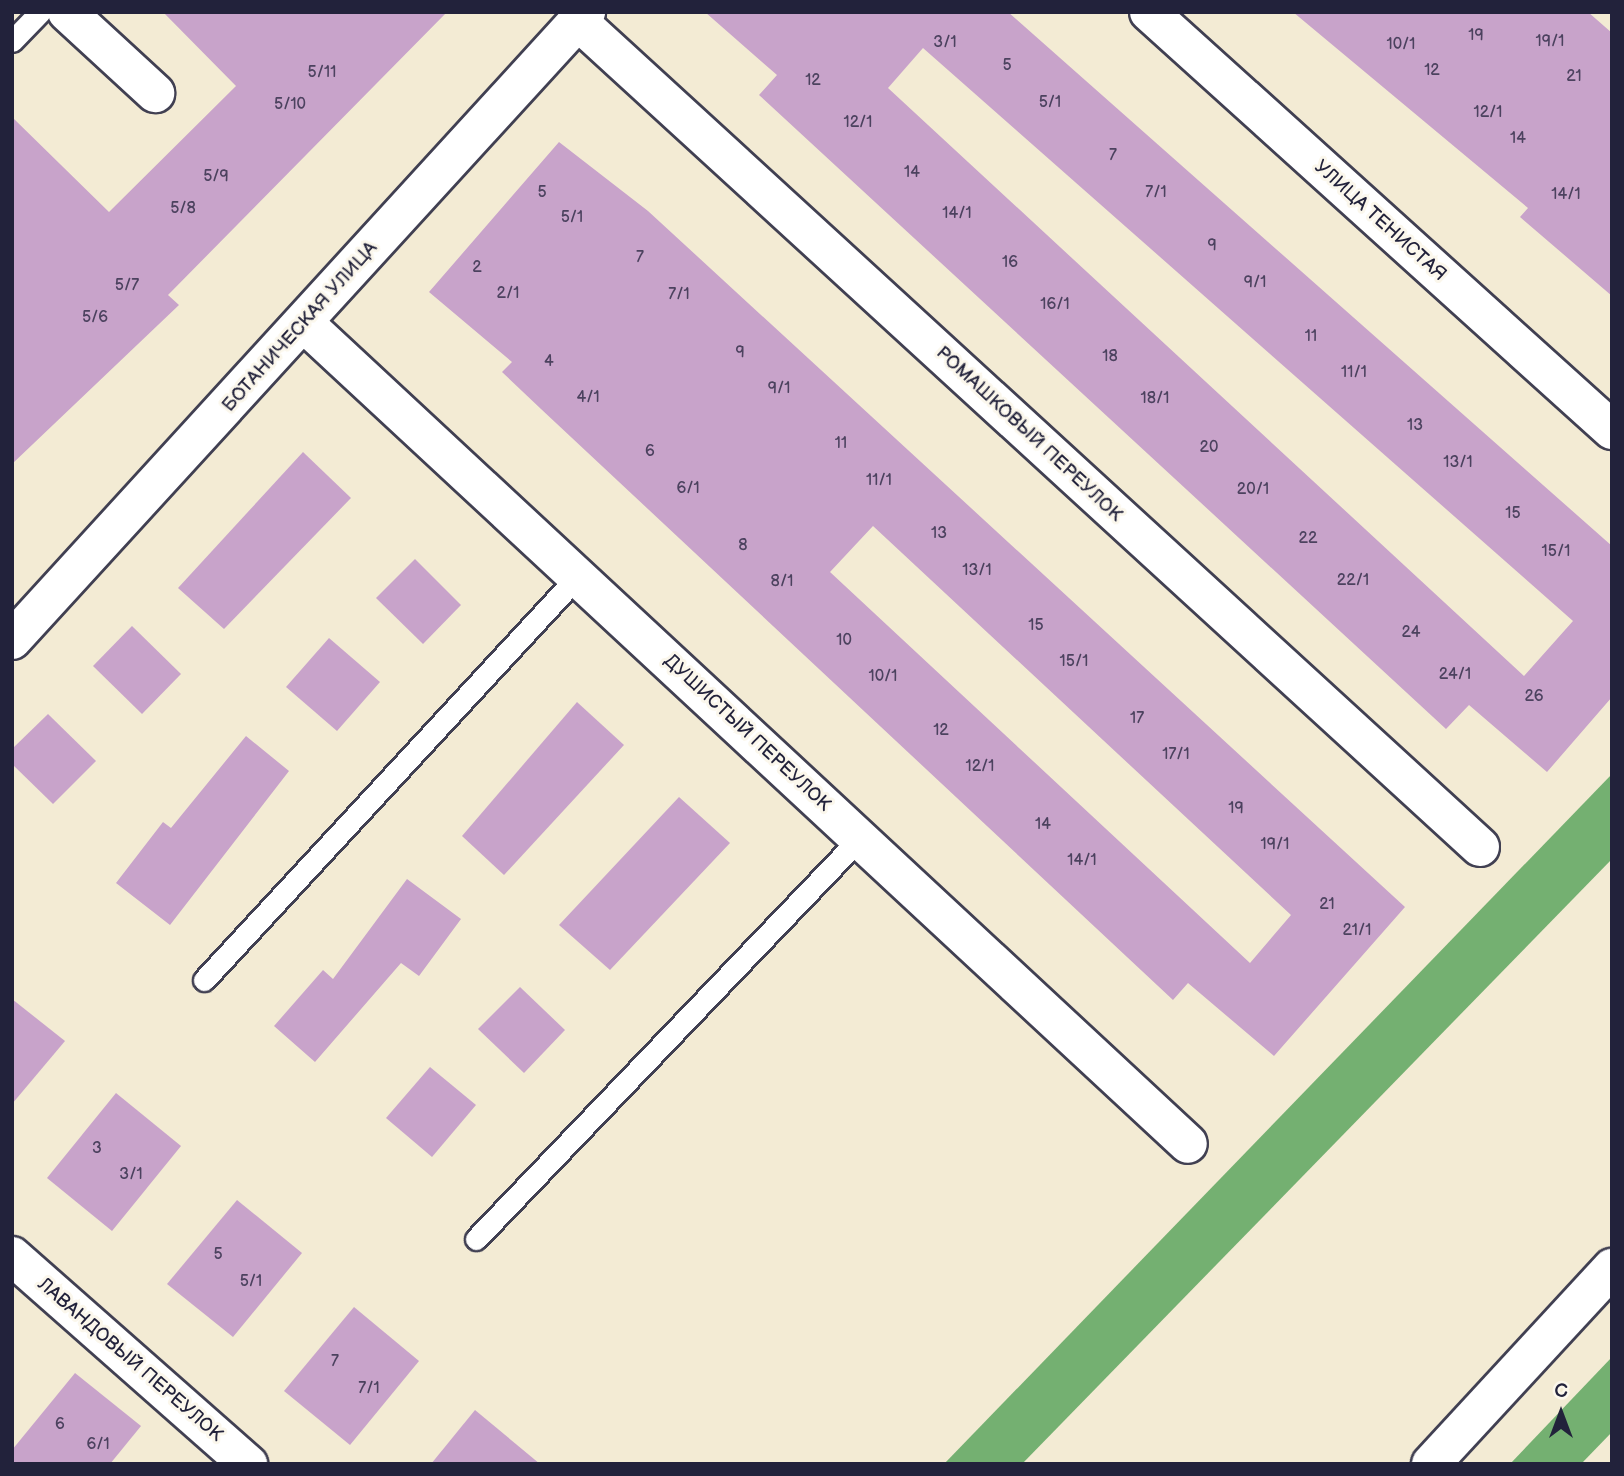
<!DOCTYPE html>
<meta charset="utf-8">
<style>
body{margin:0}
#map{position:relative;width:1624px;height:1476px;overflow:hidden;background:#f3ebd4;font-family:"Balsamiq Sans",sans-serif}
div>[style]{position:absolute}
.forest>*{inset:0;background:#74b071}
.building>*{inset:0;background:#c8a3ca}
.roads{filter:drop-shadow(2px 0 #414052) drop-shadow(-2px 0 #414052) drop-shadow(0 2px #414052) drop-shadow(0 -2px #414052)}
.lane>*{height:21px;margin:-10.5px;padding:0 10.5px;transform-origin:10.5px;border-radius:10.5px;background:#fff}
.street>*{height:38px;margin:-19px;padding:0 19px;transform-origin:19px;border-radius:19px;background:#fff}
.secondary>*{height:38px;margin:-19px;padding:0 19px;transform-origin:19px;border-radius:19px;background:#fff}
span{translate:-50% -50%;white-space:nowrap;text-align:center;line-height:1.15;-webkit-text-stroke:6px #fbf7ec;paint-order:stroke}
.number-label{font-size:16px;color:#4c425f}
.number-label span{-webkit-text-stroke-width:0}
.street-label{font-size:19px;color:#22223b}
.frame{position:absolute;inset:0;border:14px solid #22223b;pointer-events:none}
.north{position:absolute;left:1526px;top:1378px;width:70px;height:70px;-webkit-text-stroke:5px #fbf7ec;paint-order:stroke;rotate:0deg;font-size:19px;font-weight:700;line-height:28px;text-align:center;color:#22223b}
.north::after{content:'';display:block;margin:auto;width:24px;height:32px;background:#22223b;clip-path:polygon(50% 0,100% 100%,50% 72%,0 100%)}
</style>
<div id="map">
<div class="forest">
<i style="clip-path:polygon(1612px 774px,1612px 859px,1022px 1464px,944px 1464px)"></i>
<i style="clip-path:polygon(1612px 1357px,1612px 1432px,1581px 1464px,1510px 1464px)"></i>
</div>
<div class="building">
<i style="clip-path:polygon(163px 12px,447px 12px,168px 295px,179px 305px,12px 464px,12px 117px,109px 212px,236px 86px)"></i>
<i style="clip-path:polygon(evenodd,705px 12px,1008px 12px,1612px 546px,1612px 697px,1547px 772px,1469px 705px,1446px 729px,759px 95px,777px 75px,705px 12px,923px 48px,1573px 621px,1524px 676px,888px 88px,923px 48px)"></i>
<i style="clip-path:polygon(1293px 12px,1588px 12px,1612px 33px,1612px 296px,1520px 217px,1528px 208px)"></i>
<i style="clip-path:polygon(evenodd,559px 142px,648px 211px,1405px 907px,1274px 1056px,1188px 983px,1173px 1000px,541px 409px,502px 372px,512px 362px,429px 292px,559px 142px,873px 526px,1291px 915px,1250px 963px,830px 572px,873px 526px)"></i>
<i style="clip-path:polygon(303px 452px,351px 498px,224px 629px,178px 588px)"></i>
<i style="clip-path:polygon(415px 559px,461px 605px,423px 644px,376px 598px)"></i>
<i style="clip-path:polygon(132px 626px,181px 674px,142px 714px,93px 666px)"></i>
<i style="clip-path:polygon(329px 638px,380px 682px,337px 731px,286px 687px)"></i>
<i style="clip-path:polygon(577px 702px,624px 745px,504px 875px,462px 836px)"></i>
<i style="clip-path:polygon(48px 714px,96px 761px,53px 804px,12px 764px,12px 749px)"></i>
<i style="clip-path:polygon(246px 736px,289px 771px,170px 925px,116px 883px,163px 822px,171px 828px)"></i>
<i style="clip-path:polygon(679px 797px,730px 843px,610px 970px,559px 925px)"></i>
<i style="clip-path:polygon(407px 879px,461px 919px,419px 976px,401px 963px,315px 1062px,274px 1026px,323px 970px,333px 979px)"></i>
<i style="clip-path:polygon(520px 987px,565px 1030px,524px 1073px,478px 1029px)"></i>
<i style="clip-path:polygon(12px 999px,65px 1041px,12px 1104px)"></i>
<i style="clip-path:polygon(430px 1067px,476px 1105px,432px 1157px,386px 1118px)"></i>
<i style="clip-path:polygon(116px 1093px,181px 1146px,112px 1231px,47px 1178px)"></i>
<i style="clip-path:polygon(237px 1200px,302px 1253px,233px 1337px,167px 1284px)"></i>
<i style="clip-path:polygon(354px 1307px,419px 1361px,350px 1445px,284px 1391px)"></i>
<i style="clip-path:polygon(75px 1373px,141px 1426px,110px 1464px,12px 1464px,12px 1450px)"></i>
<i style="clip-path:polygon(475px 1410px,540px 1464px,431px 1464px)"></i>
</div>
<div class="roads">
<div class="lane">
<i style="left:12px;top:41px;width:40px;rotate:-46deg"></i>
<i style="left:204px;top:980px;width:551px;rotate:-47.21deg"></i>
<i style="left:476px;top:1239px;width:555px;rotate:-46.24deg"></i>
</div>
<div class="street">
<i style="left:67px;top:12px;width:120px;rotate:42.6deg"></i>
<i style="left:1149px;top:12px;width:624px;rotate:42.08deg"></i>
<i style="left:578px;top:21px;width:1223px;rotate:42.48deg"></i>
<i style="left:304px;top:323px;width:1206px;rotate:42.88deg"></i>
<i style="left:12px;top:640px;width:851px;rotate:-47.57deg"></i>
<i style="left:12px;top:1256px;width:315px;rotate:41.4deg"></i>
</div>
<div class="secondary">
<i style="left:1431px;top:1464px;width:267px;rotate:-47.3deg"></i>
</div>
</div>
<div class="number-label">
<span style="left:1476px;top:36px">19</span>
<span style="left:1550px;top:42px">19/1</span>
<span style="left:945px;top:43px">3/1</span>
<span style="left:1401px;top:45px">10/1</span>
<span style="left:1007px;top:66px">5</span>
<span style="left:1432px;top:71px">12</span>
<span style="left:322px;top:73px">5/11</span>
<span style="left:1574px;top:77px">21</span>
<span style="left:813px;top:81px">12</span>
<span style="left:1050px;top:103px">5/1</span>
<span style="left:290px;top:105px">5/10</span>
<span style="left:1488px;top:113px">12/1</span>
<span style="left:858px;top:123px">12/1</span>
<span style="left:1518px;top:139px">14</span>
<span style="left:1113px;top:156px">7</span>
<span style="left:912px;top:173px">14</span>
<span style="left:216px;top:177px">5/9</span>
<span style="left:542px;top:193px">5</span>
<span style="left:1156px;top:193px">7/1</span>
<span style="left:1566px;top:195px">14/1</span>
<span style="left:183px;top:209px">5/8</span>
<span style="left:957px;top:214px">14/1</span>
<span style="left:572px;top:218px">5/1</span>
<span style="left:1212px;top:246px">9</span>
<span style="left:640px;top:258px">7</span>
<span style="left:1010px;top:263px">16</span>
<span style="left:477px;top:268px">2</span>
<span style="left:1255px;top:283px">9/1</span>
<span style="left:127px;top:286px">5/7</span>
<span style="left:508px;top:294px">2/1</span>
<span style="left:679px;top:295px">7/1</span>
<span style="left:1055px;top:305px">16/1</span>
<span style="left:95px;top:318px">5/6</span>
<span style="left:1311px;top:337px">11</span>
<span style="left:740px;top:353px">9</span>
<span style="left:1110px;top:357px">18</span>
<span style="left:549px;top:362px">4</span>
<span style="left:1354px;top:373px">11/1</span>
<span style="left:779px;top:389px">9/1</span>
<span style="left:588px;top:398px">4/1</span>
<span style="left:1155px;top:399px">18/1</span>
<span style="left:1415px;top:426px">13</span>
<span style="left:841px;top:444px">11</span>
<span style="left:1209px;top:448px">20</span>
<span style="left:650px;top:452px">6</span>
<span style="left:1458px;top:463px">13/1</span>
<span style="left:879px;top:481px">11/1</span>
<span style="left:688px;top:489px">6/1</span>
<span style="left:1253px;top:490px">20/1</span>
<span style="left:1513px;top:514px">15</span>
<span style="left:939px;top:534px">13</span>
<span style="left:1308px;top:539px">22</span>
<span style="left:743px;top:546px">8</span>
<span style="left:1556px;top:552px">15/1</span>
<span style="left:977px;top:571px">13/1</span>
<span style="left:1353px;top:581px">22/1</span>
<span style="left:782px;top:582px">8/1</span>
<span style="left:1036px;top:626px">15</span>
<span style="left:1411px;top:633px">24</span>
<span style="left:844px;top:641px">10</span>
<span style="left:1074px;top:662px">15/1</span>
<span style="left:1455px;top:675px">24/1</span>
<span style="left:883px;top:677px">10/1</span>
<span style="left:1534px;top:697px">26</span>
<span style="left:1137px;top:719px">17</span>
<span style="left:941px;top:731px">12</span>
<span style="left:1176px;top:755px">17/1</span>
<span style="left:980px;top:767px">12/1</span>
<span style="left:1236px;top:809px">19</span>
<span style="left:1043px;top:825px">14</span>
<span style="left:1275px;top:845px">19/1</span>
<span style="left:1082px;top:861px">14/1</span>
<span style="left:1327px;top:905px">21</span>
<span style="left:1357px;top:931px">21/1</span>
<span style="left:97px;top:1149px">3</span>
<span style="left:131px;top:1175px">3/1</span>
<span style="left:218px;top:1255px">5</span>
<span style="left:251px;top:1282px">5/1</span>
<span style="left:335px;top:1362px">7</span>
<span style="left:369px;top:1389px">7/1</span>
<span style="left:60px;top:1425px">6</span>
<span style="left:98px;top:1445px">6/1</span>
</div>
<div class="street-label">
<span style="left:1380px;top:221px;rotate:42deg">УЛИЦА ТЕНИСТАЯ</span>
<span style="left:300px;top:327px;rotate:-48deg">БОТАНИЧЕСКАЯ УЛИЦА</span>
<span style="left:1029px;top:434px;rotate:43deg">РОМАШКОВЫЙ ПЕРЕУЛОК</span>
<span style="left:747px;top:733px;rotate:43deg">ДУШИСТЫЙ ПЕРЕУЛОК</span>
<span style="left:130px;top:1360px;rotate:41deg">ЛАВАНДОВЫЙ ПЕРЕУЛОК</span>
</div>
<div class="frame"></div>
<div class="north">С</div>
</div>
